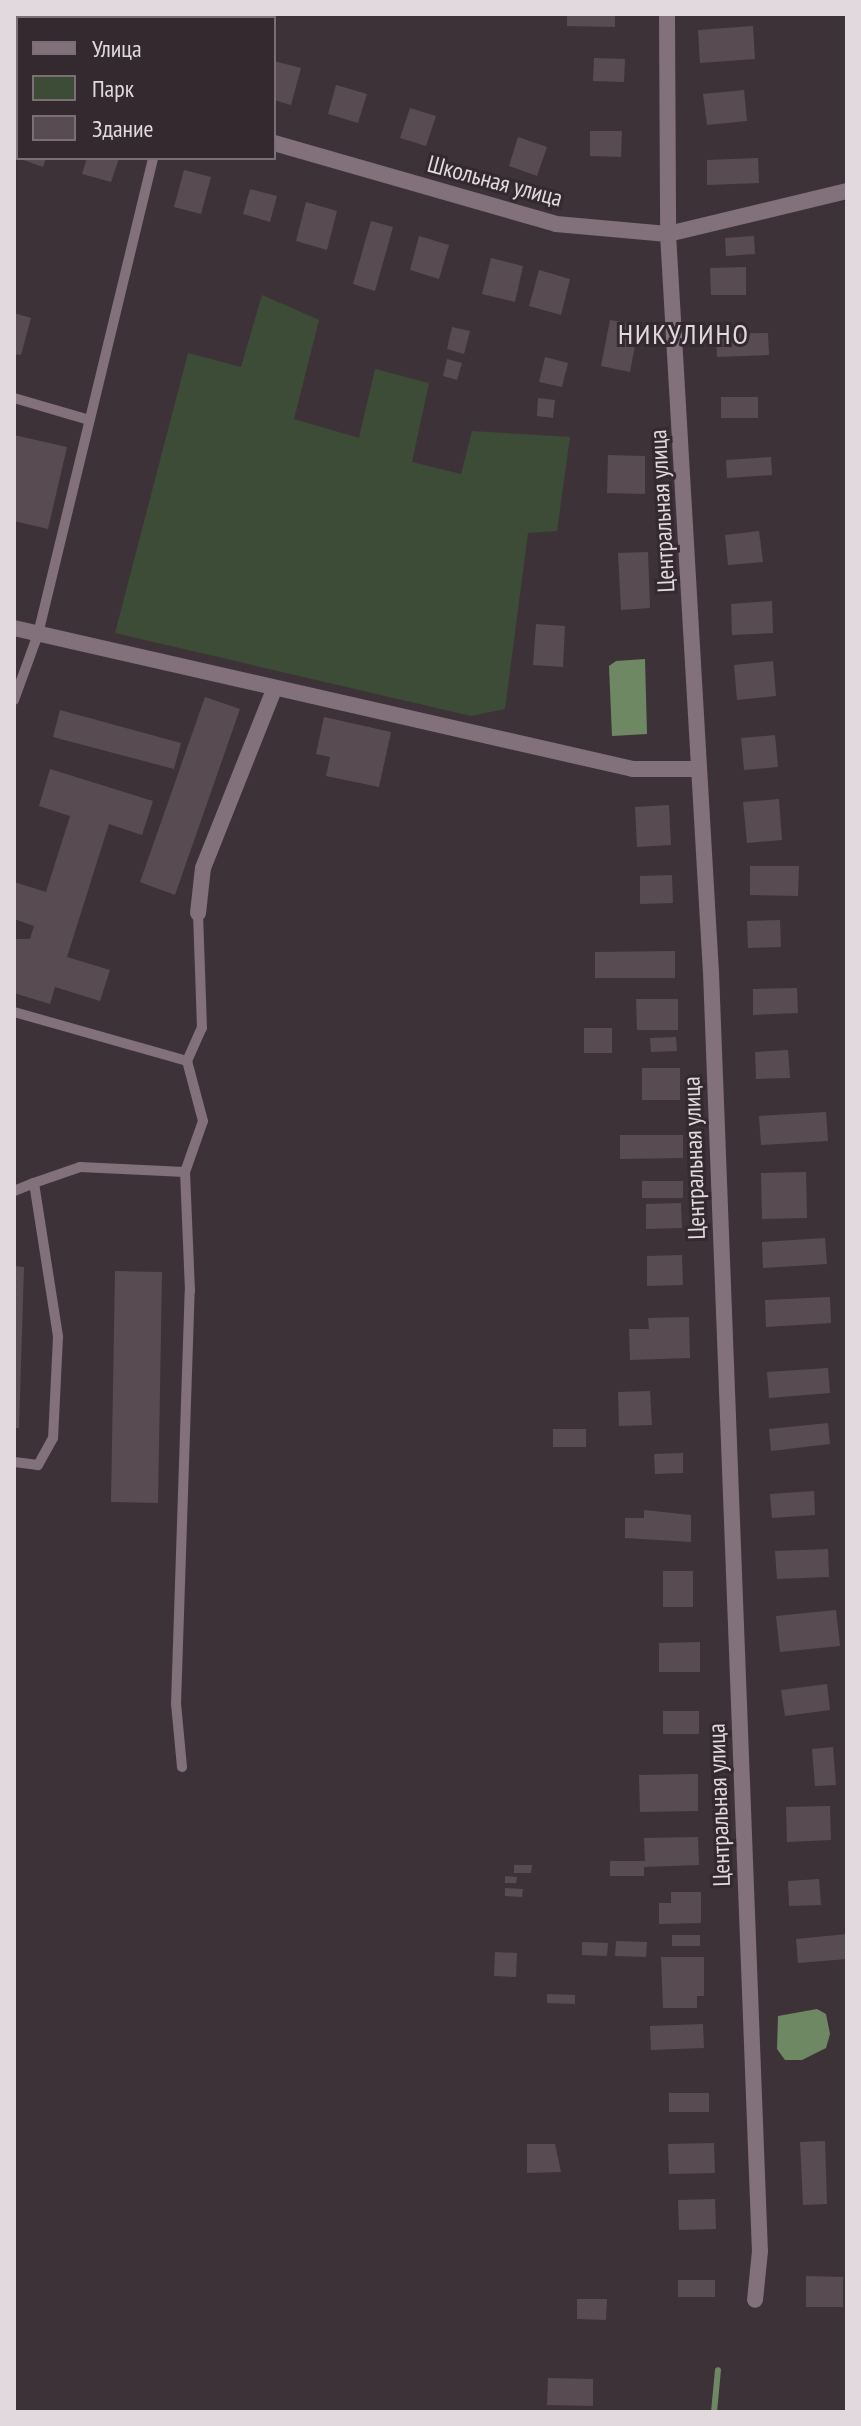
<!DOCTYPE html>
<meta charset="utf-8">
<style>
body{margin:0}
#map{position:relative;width:861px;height:2426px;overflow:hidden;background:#3e3239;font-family:"PT Sans Narrow",sans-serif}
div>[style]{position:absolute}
.green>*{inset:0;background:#3d4c36}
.water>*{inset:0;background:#6f8864}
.stream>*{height:6px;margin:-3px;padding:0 3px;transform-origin:3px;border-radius:3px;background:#6f8864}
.building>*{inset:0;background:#584c52}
.lane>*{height:10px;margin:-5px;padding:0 5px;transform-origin:5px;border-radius:5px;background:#82707a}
.street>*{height:16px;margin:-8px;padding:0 8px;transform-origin:8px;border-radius:8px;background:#82707a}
span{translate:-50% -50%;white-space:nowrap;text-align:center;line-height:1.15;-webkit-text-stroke:6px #33292f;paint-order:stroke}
.street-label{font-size:24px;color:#e1d9dd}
.quarter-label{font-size:28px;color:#e1d9dd;letter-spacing:2px}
.frame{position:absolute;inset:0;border:16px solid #e1d9dd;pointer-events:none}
.legend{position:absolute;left:16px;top:16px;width:260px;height:144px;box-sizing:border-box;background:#33292f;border:2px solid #796f75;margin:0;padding:10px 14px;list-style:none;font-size:24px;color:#e1d9dd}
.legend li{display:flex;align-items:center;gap:16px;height:40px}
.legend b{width:40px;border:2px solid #796f75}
</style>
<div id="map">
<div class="green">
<i style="clip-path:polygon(262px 295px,319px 320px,294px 419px,359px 438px,375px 369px,429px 383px,412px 462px,461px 474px,472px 431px,570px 437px,557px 531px,528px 533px,505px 709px,471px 716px,115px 633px,188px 353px,241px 367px)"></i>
</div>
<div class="water">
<i style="clip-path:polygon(645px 659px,647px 734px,612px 736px,609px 666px,616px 661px)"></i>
<i style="clip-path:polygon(817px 2009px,826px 2014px,830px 2034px,826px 2048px,802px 2060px,785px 2060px,777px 2049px,778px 2016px)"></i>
</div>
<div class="stream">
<i style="left:714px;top:2412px;width:42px;rotate:-84.6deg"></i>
</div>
<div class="building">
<i style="clip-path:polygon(14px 14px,22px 14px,18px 27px,14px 26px)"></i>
<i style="clip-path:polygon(53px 14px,93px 14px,52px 18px)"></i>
<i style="clip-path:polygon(567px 14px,615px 14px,615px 27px,567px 26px)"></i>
<i style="clip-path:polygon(753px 26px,755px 59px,700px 63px,698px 30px)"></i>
<i style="clip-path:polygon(594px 58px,625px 59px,624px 82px,593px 81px)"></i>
<i style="clip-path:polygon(274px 61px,301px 68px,291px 105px,274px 100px)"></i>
<i style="clip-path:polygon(336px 85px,367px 94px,358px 123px,328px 114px)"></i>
<i style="clip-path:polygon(744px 90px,747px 121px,707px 125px,703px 94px)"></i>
<i style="clip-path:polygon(410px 108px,436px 116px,426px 146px,400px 138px)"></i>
<i style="clip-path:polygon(590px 131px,622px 131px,621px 157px,590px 156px)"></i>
<i style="clip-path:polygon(518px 137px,547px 147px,537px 176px,509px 166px)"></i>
<i style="clip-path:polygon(18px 158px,46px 158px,43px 167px)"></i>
<i style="clip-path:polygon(87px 158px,119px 158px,111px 182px,82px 174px)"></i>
<i style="clip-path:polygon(758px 158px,759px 183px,707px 185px,707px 160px)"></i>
<i style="clip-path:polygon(184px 170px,211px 177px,201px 214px,174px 207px)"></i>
<i style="clip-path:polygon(250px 189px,277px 196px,270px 222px,243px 214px)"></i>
<i style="clip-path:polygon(306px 202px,337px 211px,327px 250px,296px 241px)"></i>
<i style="clip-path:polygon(371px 221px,393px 227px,375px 291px,353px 284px)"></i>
<i style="clip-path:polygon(419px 236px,449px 245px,439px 279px,410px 270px)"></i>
<i style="clip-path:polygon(754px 236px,755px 254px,726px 256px,725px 238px)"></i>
<i style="clip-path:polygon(491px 258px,523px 266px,515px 302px,482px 294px)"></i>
<i style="clip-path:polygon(746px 267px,746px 295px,711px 295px,710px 268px)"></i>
<i style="clip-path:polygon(539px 270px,570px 279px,561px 315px,529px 306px)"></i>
<i style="clip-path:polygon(14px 313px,31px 318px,21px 355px,14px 354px)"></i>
<i style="clip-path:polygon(610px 320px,639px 325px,630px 372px,601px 366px)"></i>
<i style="clip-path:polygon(452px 327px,470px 331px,464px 354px,447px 349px)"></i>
<i style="clip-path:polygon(768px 333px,769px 355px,717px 357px,716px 334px)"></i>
<i style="clip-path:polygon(545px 357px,568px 363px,562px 387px,539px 382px)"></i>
<i style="clip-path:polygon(447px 359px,462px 363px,457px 380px,443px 376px)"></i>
<i style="clip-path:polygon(721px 397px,758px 397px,758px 418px,721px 418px)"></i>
<i style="clip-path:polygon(538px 398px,555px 400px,553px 418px,537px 416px)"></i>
<i style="clip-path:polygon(14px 435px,67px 447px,48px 529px,14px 521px)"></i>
<i style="clip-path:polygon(608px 455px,645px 456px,645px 494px,607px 493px)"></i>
<i style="clip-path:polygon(771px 457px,772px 475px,727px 478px,726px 460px)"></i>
<i style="clip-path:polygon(759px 531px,763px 562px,728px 565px,725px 535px)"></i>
<i style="clip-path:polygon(648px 552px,650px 608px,621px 610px,618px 553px)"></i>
<i style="clip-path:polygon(772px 601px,773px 633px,732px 635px,731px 604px)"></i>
<i style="clip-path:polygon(536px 624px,565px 626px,563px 667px,533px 665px)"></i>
<i style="clip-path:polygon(773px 661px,776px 696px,737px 700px,734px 665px)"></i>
<i style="clip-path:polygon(205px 697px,240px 709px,175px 895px,140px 882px)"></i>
<i style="clip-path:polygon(60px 710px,181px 743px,174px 769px,53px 737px)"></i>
<i style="clip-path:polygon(324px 717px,391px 732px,379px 787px,326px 776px,330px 757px,316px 754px)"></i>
<i style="clip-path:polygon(775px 735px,778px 767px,744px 770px,741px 738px)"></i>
<i style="clip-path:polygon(50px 769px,153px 801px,142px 835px,109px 824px,67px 957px,110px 970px,100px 1001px,55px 987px,50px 1004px,14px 993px,14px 939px,30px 939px,34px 926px,14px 919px,14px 882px,46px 892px,70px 816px,39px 806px)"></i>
<i style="clip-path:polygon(779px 799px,782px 840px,747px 843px,743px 802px)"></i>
<i style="clip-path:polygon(669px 805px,671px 845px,637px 847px,635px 807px)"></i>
<i style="clip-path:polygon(750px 866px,799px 866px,798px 896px,750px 895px)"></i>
<i style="clip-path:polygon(672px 875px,673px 903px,640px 904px,640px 876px)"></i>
<i style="clip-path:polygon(780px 920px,781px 947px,748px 948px,747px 921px)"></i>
<i style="clip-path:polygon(675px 951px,675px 978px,595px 978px,595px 952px)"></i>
<i style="clip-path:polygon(797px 988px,798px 1013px,753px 1015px,753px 989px)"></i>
<i style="clip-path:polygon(636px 999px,678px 999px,678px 1030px,637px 1030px)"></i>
<i style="clip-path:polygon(584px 1028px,612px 1028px,612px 1053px,584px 1053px)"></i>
<i style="clip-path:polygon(676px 1037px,677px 1051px,651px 1052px,650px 1038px)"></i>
<i style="clip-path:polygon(788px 1050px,790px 1078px,756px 1079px,755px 1052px)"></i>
<i style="clip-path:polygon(642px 1068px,680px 1068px,680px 1100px,642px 1100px)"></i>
<i style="clip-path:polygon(826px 1112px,828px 1141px,761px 1145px,759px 1116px)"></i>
<i style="clip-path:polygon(620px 1135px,683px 1135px,683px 1158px,620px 1159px)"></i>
<i style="clip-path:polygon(806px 1172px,807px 1218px,762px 1219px,761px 1173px)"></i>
<i style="clip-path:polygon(642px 1181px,683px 1181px,683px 1198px,642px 1198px)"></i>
<i style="clip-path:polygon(681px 1203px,682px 1228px,646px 1229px,646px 1204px)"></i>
<i style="clip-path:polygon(825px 1238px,827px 1264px,763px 1268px,762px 1242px)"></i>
<i style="clip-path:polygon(682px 1255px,683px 1285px,647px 1286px,647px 1256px)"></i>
<i style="clip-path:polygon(14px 1266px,24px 1267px,19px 1428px,14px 1428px)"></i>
<i style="clip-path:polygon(115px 1271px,162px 1272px,158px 1503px,111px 1502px)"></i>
<i style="clip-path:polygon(830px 1297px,831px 1323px,766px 1327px,765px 1300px)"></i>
<i style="clip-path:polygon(689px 1317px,690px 1358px,630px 1360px,629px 1329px,649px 1329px,648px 1318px)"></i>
<i style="clip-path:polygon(828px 1368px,830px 1393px,769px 1398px,767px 1372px)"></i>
<i style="clip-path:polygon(650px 1391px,652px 1425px,619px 1426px,618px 1392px)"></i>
<i style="clip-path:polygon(828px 1423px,830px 1444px,771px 1451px,769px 1429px)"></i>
<i style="clip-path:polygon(553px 1429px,586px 1429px,586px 1447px,553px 1447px)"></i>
<i style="clip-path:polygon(683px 1453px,683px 1473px,655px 1474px,654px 1454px)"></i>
<i style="clip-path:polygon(814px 1491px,815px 1515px,772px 1518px,770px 1494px)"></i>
<i style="clip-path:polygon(644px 1510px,691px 1515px,691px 1542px,625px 1538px,625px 1518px,644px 1518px)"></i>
<i style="clip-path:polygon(828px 1549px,829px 1577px,777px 1579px,775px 1551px)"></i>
<i style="clip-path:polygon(663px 1571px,693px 1571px,693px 1607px,663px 1607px)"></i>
<i style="clip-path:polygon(836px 1610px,840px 1646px,780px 1652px,776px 1616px)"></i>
<i style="clip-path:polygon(700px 1642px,700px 1672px,659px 1672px,659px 1643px)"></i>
<i style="clip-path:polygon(827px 1684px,830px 1710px,785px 1716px,781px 1690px)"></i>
<i style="clip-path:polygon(663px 1711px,699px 1711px,699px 1734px,663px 1734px)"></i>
<i style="clip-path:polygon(833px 1747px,836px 1785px,815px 1786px,812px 1749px)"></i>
<i style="clip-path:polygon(698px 1774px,698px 1811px,640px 1812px,639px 1775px)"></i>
<i style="clip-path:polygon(830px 1806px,831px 1840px,787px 1842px,786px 1807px)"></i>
<i style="clip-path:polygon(698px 1837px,699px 1865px,644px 1867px,644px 1876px,610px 1876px,610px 1861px,645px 1861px,644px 1838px)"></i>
<i style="clip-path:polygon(514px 1865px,532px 1865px,531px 1873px,514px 1873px)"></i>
<i style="clip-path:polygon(505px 1876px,517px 1877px,516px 1883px,505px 1883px)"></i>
<i style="clip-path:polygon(819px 1879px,821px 1905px,789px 1906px,788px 1881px)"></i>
<i style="clip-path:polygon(505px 1888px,523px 1889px,522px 1897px,505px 1896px)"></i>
<i style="clip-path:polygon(671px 1892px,701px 1892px,701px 1923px,659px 1924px,659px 1903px,671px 1903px)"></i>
<i style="clip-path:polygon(847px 1934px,847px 1959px,798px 1963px,796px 1939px)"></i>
<i style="clip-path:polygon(672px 1935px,700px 1935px,700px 1946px,672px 1946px)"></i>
<i style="clip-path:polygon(616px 1941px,647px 1942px,646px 1957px,615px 1956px)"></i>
<i style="clip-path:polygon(582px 1942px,608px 1943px,607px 1956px,582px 1955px)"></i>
<i style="clip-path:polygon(495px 1952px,517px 1953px,516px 1977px,494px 1976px)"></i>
<i style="clip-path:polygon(661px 1957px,704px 1957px,704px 1996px,697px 1996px,697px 2008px,663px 2008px)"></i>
<i style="clip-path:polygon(547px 1994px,575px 1995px,575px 2004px,547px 2003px)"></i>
<i style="clip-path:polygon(703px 2024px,704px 2048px,651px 2050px,650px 2026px)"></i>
<i style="clip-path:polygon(669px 2093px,709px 2093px,709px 2112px,669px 2112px)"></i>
<i style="clip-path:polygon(825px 2141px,827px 2204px,803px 2205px,800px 2142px)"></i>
<i style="clip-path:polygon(714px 2143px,715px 2173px,669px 2174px,668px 2144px)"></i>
<i style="clip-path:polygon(527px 2144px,555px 2144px,561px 2172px,527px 2173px)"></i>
<i style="clip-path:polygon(715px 2199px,716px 2229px,679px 2230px,678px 2200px)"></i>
<i style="clip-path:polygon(806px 2276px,843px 2277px,843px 2307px,806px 2307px)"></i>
<i style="clip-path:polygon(678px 2280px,715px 2280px,715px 2297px,678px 2297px)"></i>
<i style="clip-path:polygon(577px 2299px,607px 2299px,606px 2320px,577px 2319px)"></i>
<i style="clip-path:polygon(548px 2378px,593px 2379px,593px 2406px,547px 2405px)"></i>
</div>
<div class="lane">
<i style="left:14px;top:398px;width:78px;rotate:16.3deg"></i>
<i style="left:14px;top:700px;width:70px;rotate:-70deg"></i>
<i style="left:38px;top:634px;width:490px;rotate:-76.4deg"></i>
<i style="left:14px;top:1012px;width:180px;rotate:15.8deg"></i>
<i style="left:31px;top:1184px;width:52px;rotate:-19.1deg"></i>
<i style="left:80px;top:1167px;width:105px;rotate:2.7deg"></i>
<i style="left:14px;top:1191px;width:22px;rotate:-22deg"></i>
<i style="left:34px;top:1183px;width:156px;rotate:81.1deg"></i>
<i style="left:58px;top:1337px;width:101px;rotate:92.8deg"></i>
<i style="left:53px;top:1438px;width:31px;rotate:119deg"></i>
<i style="left:38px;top:1465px;width:24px;rotate:-173deg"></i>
<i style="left:182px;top:1767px;width:63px;rotate:-95.4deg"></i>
<i style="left:176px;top:1704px;width:413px;rotate:-88.1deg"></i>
<i style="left:190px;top:1291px;width:119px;rotate:-92.4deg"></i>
<i style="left:185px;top:1172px;width:54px;rotate:-70.6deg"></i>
<i style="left:203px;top:1121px;width:62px;rotate:-104.9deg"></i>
<i style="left:187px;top:1061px;width:36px;rotate:-66deg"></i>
<i style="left:202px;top:1028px;width:115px;rotate:-92deg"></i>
</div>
<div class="street">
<i style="left:667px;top:14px;width:220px;rotate:89.7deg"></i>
<i style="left:668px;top:234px;width:739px;rotate:86.67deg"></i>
<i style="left:711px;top:972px;width:1280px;rotate:87.81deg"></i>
<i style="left:760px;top:2251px;width:49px;rotate:95.8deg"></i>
<i style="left:14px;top:67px;width:4px;rotate:14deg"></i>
<i style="left:274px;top:143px;width:293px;rotate:16deg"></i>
<i style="left:556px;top:224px;width:112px;rotate:5.1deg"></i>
<i style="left:668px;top:234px;width:184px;rotate:-13.5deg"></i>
<i style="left:14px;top:628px;width:635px;rotate:12.83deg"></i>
<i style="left:633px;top:769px;width:66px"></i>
<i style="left:198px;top:913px;width:45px;rotate:-83.7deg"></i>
<i style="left:203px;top:868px;width:192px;rotate:-68.3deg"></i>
</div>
<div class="street-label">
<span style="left:495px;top:181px;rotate:15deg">Школьная улица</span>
<span style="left:662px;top:511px;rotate:-93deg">Центральная улица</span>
<span style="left:694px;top:1158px;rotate:-92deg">Центральная улица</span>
<span style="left:719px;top:1805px;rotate:-92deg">Центральная улица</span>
</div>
<div class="quarter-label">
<span style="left:684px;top:334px">НИКУЛИНО</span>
</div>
<div class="frame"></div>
<ul class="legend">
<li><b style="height:10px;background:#82707a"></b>Улица</li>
<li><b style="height:22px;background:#3d4c36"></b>Парк</li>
<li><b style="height:22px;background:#584c52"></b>Здание</li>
</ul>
</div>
